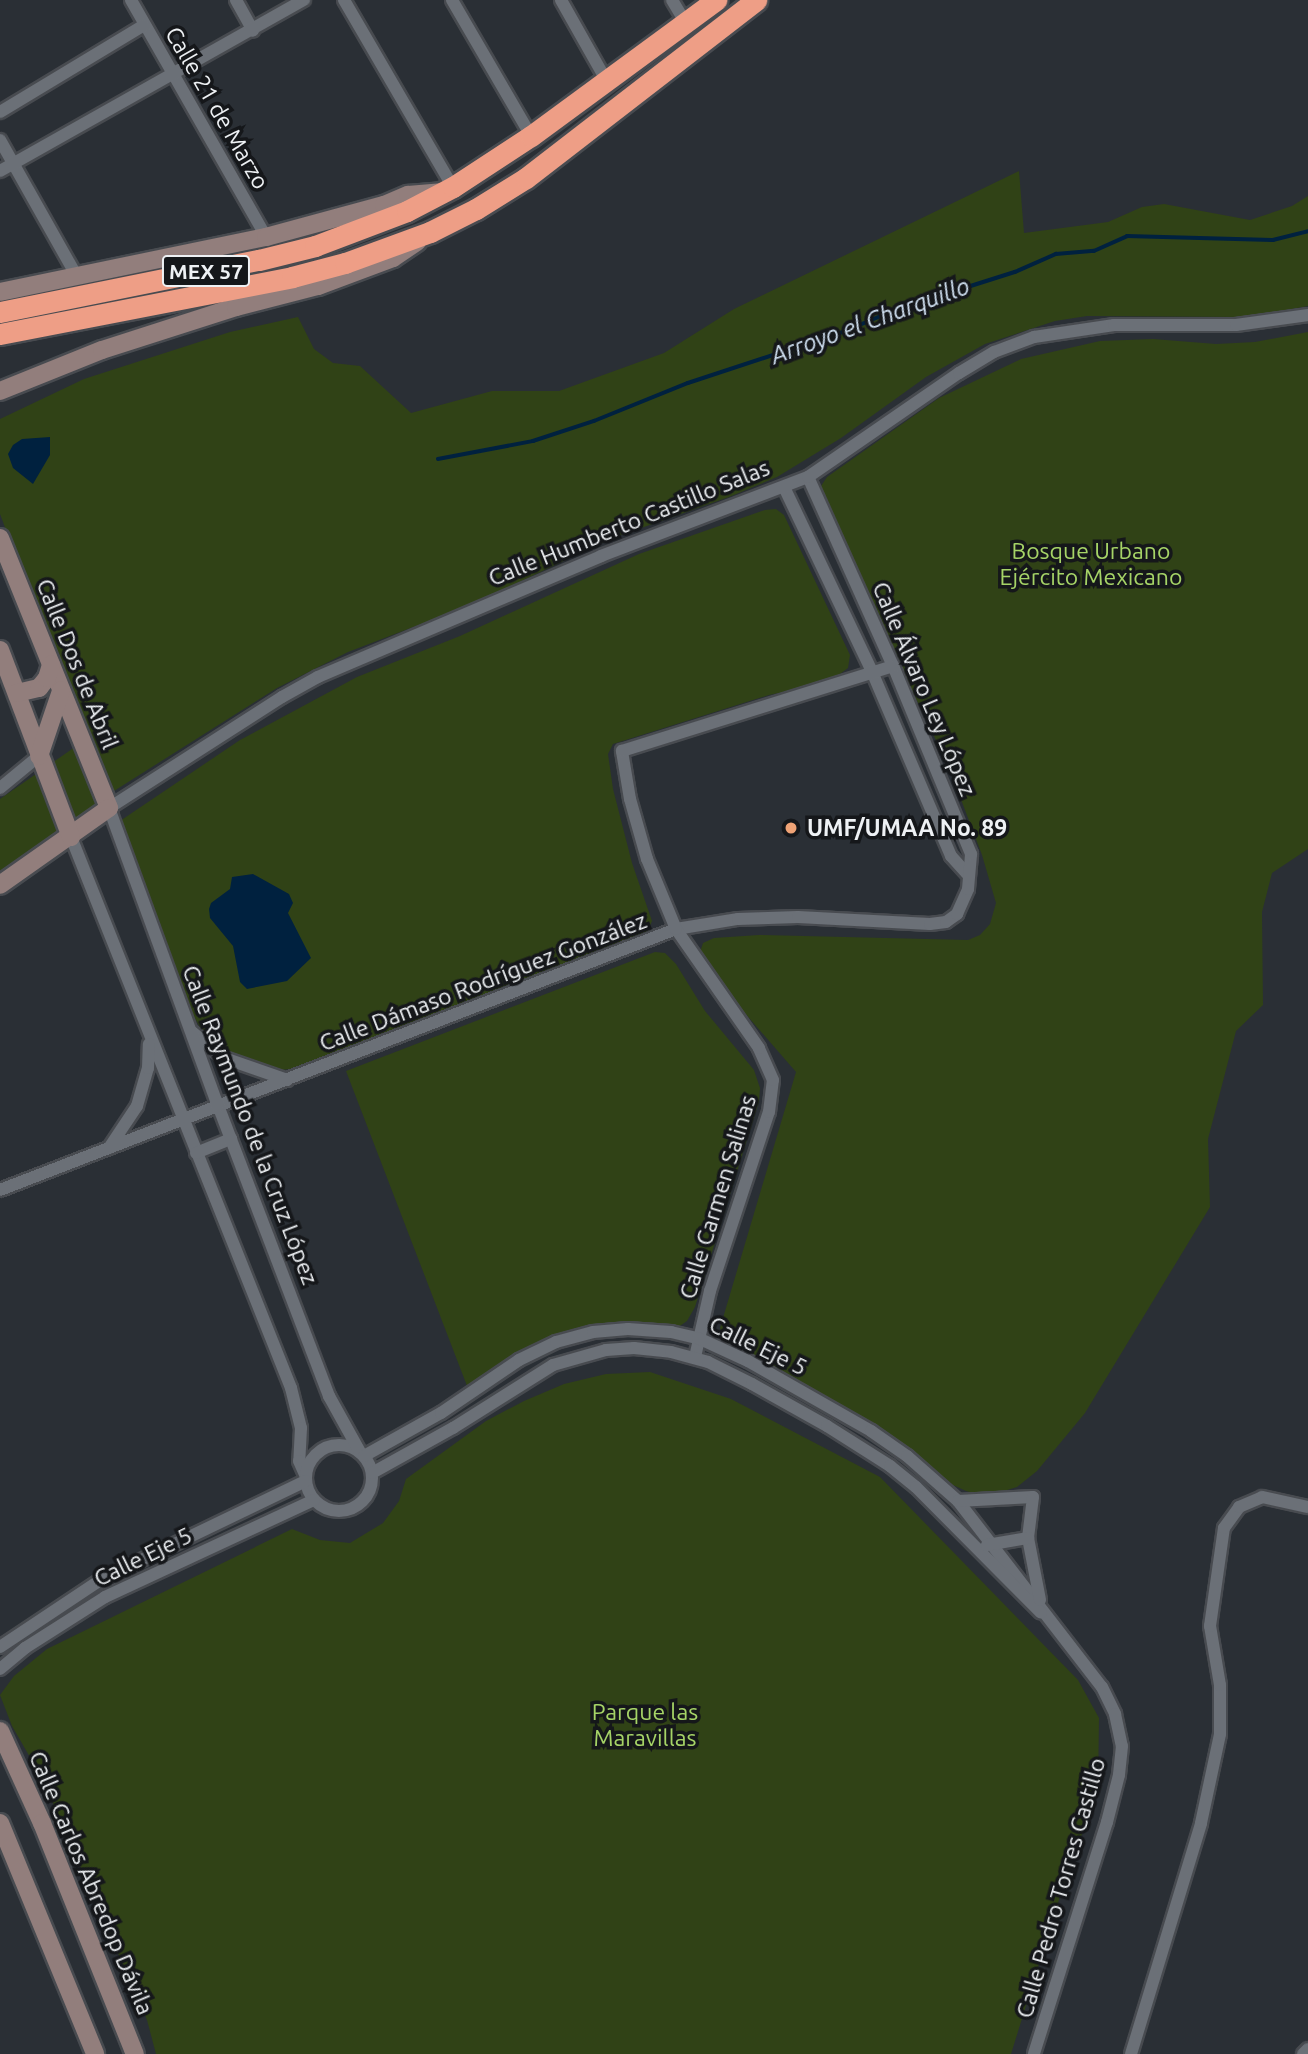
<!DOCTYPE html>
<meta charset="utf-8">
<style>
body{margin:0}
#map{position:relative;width:1308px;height:2054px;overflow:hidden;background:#2a2f35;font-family:Ubuntu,sans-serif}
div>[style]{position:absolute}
.green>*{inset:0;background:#304216}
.water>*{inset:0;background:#00213f}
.stream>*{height:3.5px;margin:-1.75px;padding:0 1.75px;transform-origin:1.75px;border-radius:1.75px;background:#00213f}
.roads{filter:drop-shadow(2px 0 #484b50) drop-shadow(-2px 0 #484b50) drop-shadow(0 2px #484b50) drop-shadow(0 -2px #484b50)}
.street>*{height:12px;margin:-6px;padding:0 6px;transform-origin:6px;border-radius:6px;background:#6b7077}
.street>.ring{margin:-6px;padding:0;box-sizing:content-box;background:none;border:12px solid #6b7077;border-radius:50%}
.secondary>*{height:18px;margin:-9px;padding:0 9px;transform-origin:9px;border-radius:9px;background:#927e7c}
.highway>*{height:21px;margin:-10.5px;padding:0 10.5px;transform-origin:10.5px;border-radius:10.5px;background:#ee9e86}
.dots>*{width:19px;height:19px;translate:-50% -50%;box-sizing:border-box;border:4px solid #15171a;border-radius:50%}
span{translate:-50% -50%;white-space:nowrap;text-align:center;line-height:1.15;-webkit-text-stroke:7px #15171a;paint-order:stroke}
.shield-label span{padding:2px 5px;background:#15171a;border:2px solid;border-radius:5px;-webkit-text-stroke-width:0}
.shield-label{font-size:21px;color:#eef1f4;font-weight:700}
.street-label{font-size:23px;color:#eef1f4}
.park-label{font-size:23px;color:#a6d467}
.poi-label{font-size:23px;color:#eef1f4;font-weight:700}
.left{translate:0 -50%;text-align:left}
.water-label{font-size:24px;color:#d0e0f1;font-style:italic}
</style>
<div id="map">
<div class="green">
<i style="clip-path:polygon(1019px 171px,1024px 233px,1108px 222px,1142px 207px,1164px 204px,1250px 220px,1292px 206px,1308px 196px,1308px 306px,1248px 317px,1087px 316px,1055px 321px,985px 344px,926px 377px,841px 438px,777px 477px,729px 497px,610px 539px,468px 606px,348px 652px,277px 688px,114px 791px,0 871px,0 799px,85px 740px,0 514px,0 419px,84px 379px,230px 332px,298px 317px,314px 349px,333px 363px,360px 366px,411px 413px,492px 391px,559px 391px,664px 353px,734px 309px)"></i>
<i style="clip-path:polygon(1308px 332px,1308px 849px,1272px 873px,1262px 912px,1263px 1005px,1236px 1031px,1208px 1139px,1210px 1207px,1085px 1413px,1037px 1471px,1017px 1487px,1004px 1491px,978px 1494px,966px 1491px,953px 1485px,906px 1446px,861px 1417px,733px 1349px,723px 1339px,720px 1328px,796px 1072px,730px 996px,702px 956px,700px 952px,703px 943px,714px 938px,759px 935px,968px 940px,980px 935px,990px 924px,996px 903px,982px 855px,948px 765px,822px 504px,819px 489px,827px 477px,939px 398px,1021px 359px,1100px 341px,1153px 339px,1216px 344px,1255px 342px)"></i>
<i style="clip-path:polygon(776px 509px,784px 515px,850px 655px,848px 668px,829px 682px,769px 695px,613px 744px,608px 754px,613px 789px,632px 863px,652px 921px,646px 934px,290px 1069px,270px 1071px,230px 1058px,205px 1036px,179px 990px,117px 823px,240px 740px,357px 677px,460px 636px,639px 554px,765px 510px)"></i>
<i style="clip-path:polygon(655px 952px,665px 953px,676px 964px,705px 1011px,754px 1070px,760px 1088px,759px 1101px,695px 1307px,687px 1321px,677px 1328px,591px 1330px,469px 1391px,346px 1071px)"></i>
<i style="clip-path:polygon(650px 1372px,731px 1399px,880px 1477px,1078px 1680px,1099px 1718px,1098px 1789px,1062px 1890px,1011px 2054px,156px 2054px,147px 2020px,42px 1778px,12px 1726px,0 1695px,14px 1676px,47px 1649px,292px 1529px,320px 1540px,350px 1543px,383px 1523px,399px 1501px,406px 1479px,486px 1421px,524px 1401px,564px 1384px,606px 1374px)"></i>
</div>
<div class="water">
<i style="clip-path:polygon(50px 437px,50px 455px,33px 484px,13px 468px,8px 454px,13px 445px,22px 439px)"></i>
<i style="clip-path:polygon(253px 874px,289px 894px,293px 903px,288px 913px,311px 958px,287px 981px,247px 989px,240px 982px,233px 946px,210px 918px,209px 909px,211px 903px,230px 889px,232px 877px)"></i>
</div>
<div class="stream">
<i style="left:438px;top:459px;width:97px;rotate:-10.7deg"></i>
<i style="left:533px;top:441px;width:64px;rotate:-18.2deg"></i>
<i style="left:594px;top:421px;width:101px;rotate:-22deg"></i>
<i style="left:688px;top:383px;width:163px;rotate:-18.2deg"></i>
<i style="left:843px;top:332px;width:56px;rotate:-22.9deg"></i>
<i style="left:895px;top:310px;width:126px;rotate:-17.6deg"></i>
<i style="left:1015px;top:272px;width:45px;rotate:-23.7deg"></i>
<i style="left:1056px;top:254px;width:38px;rotate:-5deg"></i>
<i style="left:1094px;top:251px;width:36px;rotate:-24deg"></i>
<i style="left:1127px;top:236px;width:146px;rotate:1.6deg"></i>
<i style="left:1273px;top:240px;width:36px;rotate:-14deg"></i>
</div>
<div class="roads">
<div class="street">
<i style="left:131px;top:0;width:273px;rotate:60.3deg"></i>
<i style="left:236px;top:0;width:35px;rotate:61deg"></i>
<i style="left:344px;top:0;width:216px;rotate:59.8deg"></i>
<i style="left:452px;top:0;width:157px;rotate:59.8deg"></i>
<i style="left:561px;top:0;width:92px;rotate:60.6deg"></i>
<i style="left:672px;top:0;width:27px;rotate:59deg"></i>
<i style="left:0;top:112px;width:168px;rotate:-31.1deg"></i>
<i style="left:0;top:140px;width:155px;rotate:60.6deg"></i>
<i style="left:0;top:171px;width:349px;rotate:-29.4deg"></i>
<i style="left:784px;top:487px;width:207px;rotate:64.5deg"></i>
<i style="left:873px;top:674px;width:198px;rotate:66.8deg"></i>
<i style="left:951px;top:856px;width:24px;rotate:48deg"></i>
<i style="left:0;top:788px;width:50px;rotate:-39.4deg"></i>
<i style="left:71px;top:837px;width:593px;rotate:68.23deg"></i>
<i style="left:291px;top:1388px;width:41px;rotate:76deg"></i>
<i style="left:301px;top:1428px;width:33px;rotate:93deg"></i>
<i style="left:299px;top:1461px;width:17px;rotate:66deg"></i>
<i style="left:192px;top:1032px;width:41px;rotate:39.1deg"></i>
<i style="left:224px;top:1058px;width:67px;rotate:19.2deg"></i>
<i style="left:109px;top:1148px;width:50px;rotate:-56.3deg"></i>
<i style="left:137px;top:1106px;width:40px;rotate:-74deg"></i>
<i style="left:148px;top:1068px;width:24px;rotate:-88deg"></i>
<i style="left:196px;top:1153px;width:38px;rotate:-22deg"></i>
<i style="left:0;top:1190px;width:725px;rotate:-21.11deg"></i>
<i style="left:676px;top:929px;width:63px;rotate:-9.2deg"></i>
<i style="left:738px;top:919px;width:60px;rotate:-1.9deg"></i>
<i style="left:798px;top:917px;width:132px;rotate:3deg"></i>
<i style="left:930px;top:924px;width:16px;rotate:-7deg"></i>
<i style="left:946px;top:922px;width:14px;rotate:-36deg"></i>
<i style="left:957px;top:914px;width:27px;rotate:-66deg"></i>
<i style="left:968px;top:889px;width:35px;rotate:-85deg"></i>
<i style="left:971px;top:854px;width:204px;rotate:-112.5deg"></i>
<i style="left:893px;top:666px;width:207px;rotate:-114.2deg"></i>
<i style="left:695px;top:1357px;width:68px;rotate:-77.2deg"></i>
<i style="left:710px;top:1291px;width:188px;rotate:-71.8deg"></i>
<i style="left:769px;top:1112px;width:32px;rotate:-83deg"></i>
<i style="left:773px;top:1080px;width:35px;rotate:-114deg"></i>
<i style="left:759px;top:1048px;width:145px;rotate:-124.9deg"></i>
<i style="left:676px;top:929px;width:76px;rotate:-112.5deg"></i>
<i style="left:647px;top:859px;width:62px;rotate:-105.8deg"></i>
<i style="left:630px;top:799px;width:49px;rotate:-99.5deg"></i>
<i style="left:622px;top:751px;width:284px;rotate:-17.4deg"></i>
<i class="ring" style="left:306px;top:1445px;width:54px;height:54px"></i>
<i style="left:360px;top:1452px;width:64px;rotate:-119deg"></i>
<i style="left:329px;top:1396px;width:311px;rotate:-110.9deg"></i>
<i style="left:218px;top:1106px;width:317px;rotate:-110.1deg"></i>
<i style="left:109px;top:808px;width:206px;rotate:-32.7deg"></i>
<i style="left:282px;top:697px;width:41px;rotate:-29.1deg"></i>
<i style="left:318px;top:677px;width:308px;rotate:-23.1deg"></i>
<i style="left:601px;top:556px;width:222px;rotate:-20.9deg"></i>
<i style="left:808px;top:477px;width:183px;rotate:-34.6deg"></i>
<i style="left:959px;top:373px;width:41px;rotate:-31deg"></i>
<i style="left:994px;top:352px;width:43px;rotate:-20.6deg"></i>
<i style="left:1034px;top:337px;width:81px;rotate:-8.5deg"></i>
<i style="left:1114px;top:325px;width:122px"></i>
<i style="left:1236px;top:325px;width:73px;rotate:-7.9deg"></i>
<i style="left:364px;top:1456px;width:88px;rotate:-29.2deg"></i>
<i style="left:441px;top:1413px;width:94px;rotate:-34.2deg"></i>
<i style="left:519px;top:1360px;width:41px;rotate:-25.9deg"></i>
<i style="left:556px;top:1342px;width:38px;rotate:-15deg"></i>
<i style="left:593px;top:1332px;width:35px;rotate:-5deg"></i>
<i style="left:628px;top:1329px;width:43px;rotate:4deg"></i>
<i style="left:671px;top:1332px;width:28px;rotate:13deg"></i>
<i style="left:698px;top:1338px;width:55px;rotate:24.7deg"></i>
<i style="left:748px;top:1361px;width:142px;rotate:29.6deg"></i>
<i style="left:871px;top:1431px;width:44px;rotate:34.8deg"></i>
<i style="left:907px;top:1456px;width:68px;rotate:41.4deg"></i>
<i style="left:958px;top:1501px;width:235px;rotate:52.3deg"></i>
<i style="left:1102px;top:1687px;width:30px;rotate:64deg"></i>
<i style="left:1115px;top:1714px;width:33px;rotate:78deg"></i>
<i style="left:1122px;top:1746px;width:29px;rotate:96deg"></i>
<i style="left:1119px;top:1775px;width:49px;rotate:104.3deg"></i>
<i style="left:1107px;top:1822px;width:243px;rotate:107.5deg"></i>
<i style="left:372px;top:1473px;width:93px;rotate:-29.1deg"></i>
<i style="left:453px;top:1428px;width:118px;rotate:-32.2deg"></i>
<i style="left:553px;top:1365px;width:55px;rotate:-15.8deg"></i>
<i style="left:606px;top:1350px;width:28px;rotate:-4deg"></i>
<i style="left:634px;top:1348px;width:37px;rotate:6deg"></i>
<i style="left:671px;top:1352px;width:38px;rotate:15deg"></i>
<i style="left:708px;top:1362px;width:49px;rotate:26.6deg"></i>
<i style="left:752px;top:1384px;width:86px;rotate:29.2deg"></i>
<i style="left:827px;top:1426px;width:75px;rotate:32.4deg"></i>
<i style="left:890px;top:1466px;width:33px;rotate:39deg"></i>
<i style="left:916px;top:1487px;width:177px;rotate:45.2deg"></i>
<i style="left:958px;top:1501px;width:75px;rotate:-3.1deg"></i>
<i style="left:1033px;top:1497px;width:41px;rotate:97deg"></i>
<i style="left:1028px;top:1538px;width:63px;rotate:79deg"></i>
<i style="left:987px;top:1545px;width:42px;rotate:-9.7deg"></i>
<i style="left:0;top:1647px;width:123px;rotate:-33.7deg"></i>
<i style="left:102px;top:1579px;width:226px;rotate:-25.7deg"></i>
<i style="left:0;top:1669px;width:33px;rotate:-40deg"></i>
<i style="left:25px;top:1648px;width:95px;rotate:-32.5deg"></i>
<i style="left:105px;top:1597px;width:230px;rotate:-24.9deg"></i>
<i style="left:1131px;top:2054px;width:241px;rotate:-73.1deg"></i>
<i style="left:1201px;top:1823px;width:91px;rotate:-77.9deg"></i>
<i style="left:1220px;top:1734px;width:49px;rotate:-90deg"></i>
<i style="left:1220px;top:1685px;width:60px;rotate:-99.6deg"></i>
<i style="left:1210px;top:1626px;width:99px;rotate:-81.9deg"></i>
<i style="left:1224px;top:1528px;width:26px;rotate:-54deg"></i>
<i style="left:1239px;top:1507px;width:25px;rotate:-23deg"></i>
<i style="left:1262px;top:1497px;width:47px;rotate:12.3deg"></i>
<i style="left:1303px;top:2054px;width:7px;rotate:-45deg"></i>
</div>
<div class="secondary">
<i style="left:0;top:292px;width:272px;rotate:-11.7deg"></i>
<i style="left:266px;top:237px;width:122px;rotate:-15.2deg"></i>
<i style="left:384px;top:205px;width:26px;rotate:-23deg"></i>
<i style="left:408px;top:195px;width:33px;rotate:-5deg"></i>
<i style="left:0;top:391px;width:110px;rotate:-21.9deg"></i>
<i style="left:102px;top:350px;width:141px;rotate:-17.8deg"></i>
<i style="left:236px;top:307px;width:85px;rotate:-14.4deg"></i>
<i style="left:318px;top:286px;width:80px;rotate:-20.5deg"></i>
<i style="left:393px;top:258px;width:29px;rotate:-34deg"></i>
<i style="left:0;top:538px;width:291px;rotate:68deg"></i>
<i style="left:109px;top:808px;width:133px;rotate:144.8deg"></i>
<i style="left:0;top:650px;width:200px;rotate:69.2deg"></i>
<i style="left:17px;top:693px;width:23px;rotate:-13deg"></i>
<i style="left:39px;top:688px;width:13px;rotate:-51deg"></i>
<i style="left:47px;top:678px;width:14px;rotate:-73deg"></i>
<i style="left:39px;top:756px;width:69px;rotate:-71.3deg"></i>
<i style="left:0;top:1731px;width:101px;rotate:65.5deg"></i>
<i style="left:42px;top:1823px;width:249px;rotate:68.1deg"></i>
<i style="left:0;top:1823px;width:250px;rotate:67.6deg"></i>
</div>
<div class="highway">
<i style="left:0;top:312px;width:264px;rotate:-11.4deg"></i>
<i style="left:259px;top:260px;width:58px;rotate:-14deg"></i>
<i style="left:315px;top:246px;width:98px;rotate:-20.8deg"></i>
<i style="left:407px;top:211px;width:52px;rotate:-27.6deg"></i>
<i style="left:453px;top:187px;width:93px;rotate:-33.2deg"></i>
<i style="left:531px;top:136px;width:230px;rotate:-36.3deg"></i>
<i style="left:0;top:334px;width:298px;rotate:-11deg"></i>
<i style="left:292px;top:277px;width:55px;rotate:-14.8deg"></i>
<i style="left:345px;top:263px;width:90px;rotate:-20deg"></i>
<i style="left:430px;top:232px;width:51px;rotate:-26.6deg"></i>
<i style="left:476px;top:209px;width:59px;rotate:-31.8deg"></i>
<i style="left:526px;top:178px;width:291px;rotate:-37.7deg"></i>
</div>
</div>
<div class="dots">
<i style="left:791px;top:828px;background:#efa376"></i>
</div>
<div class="shield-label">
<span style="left:206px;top:271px">MEX 57</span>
</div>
<div class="street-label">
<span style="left:217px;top:108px;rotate:60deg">Calle 21 de Marzo</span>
<span style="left:629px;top:523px;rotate:-22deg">Calle Humberto Castillo Salas</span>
<span style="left:77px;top:664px;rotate:68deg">Calle Dos de Abril</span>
<span style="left:924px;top:689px;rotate:67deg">Calle Álvaro Ley López</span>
<span style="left:483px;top:982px;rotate:-21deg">Calle Dámaso Rodríguez González</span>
<span style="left:250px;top:1125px;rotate:69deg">Calle Raymundo de la Cruz López</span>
<span style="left:718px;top:1197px;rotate:-73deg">Calle Carmen Salinas</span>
<span style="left:758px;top:1346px;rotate:26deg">Calle Eje 5</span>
<span style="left:143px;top:1557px;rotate:-26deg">Calle Eje 5</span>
<span style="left:91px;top:1883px;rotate:67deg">Calle Carlos Abredop Dávila</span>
<span style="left:1061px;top:1888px;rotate:-74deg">Calle Pedro Torres Castillo</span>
</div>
<div class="park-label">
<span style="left:1091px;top:564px">Bosque Urbano<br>Ejército Mexicano</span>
<span style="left:645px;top:1725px">Parque las<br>Maravillas</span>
</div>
<div class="poi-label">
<span class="left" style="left:807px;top:828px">UMF/UMAA No. 89</span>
</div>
<div class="water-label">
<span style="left:870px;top:321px;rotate:-20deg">Arroyo el Charquillo</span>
</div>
</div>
